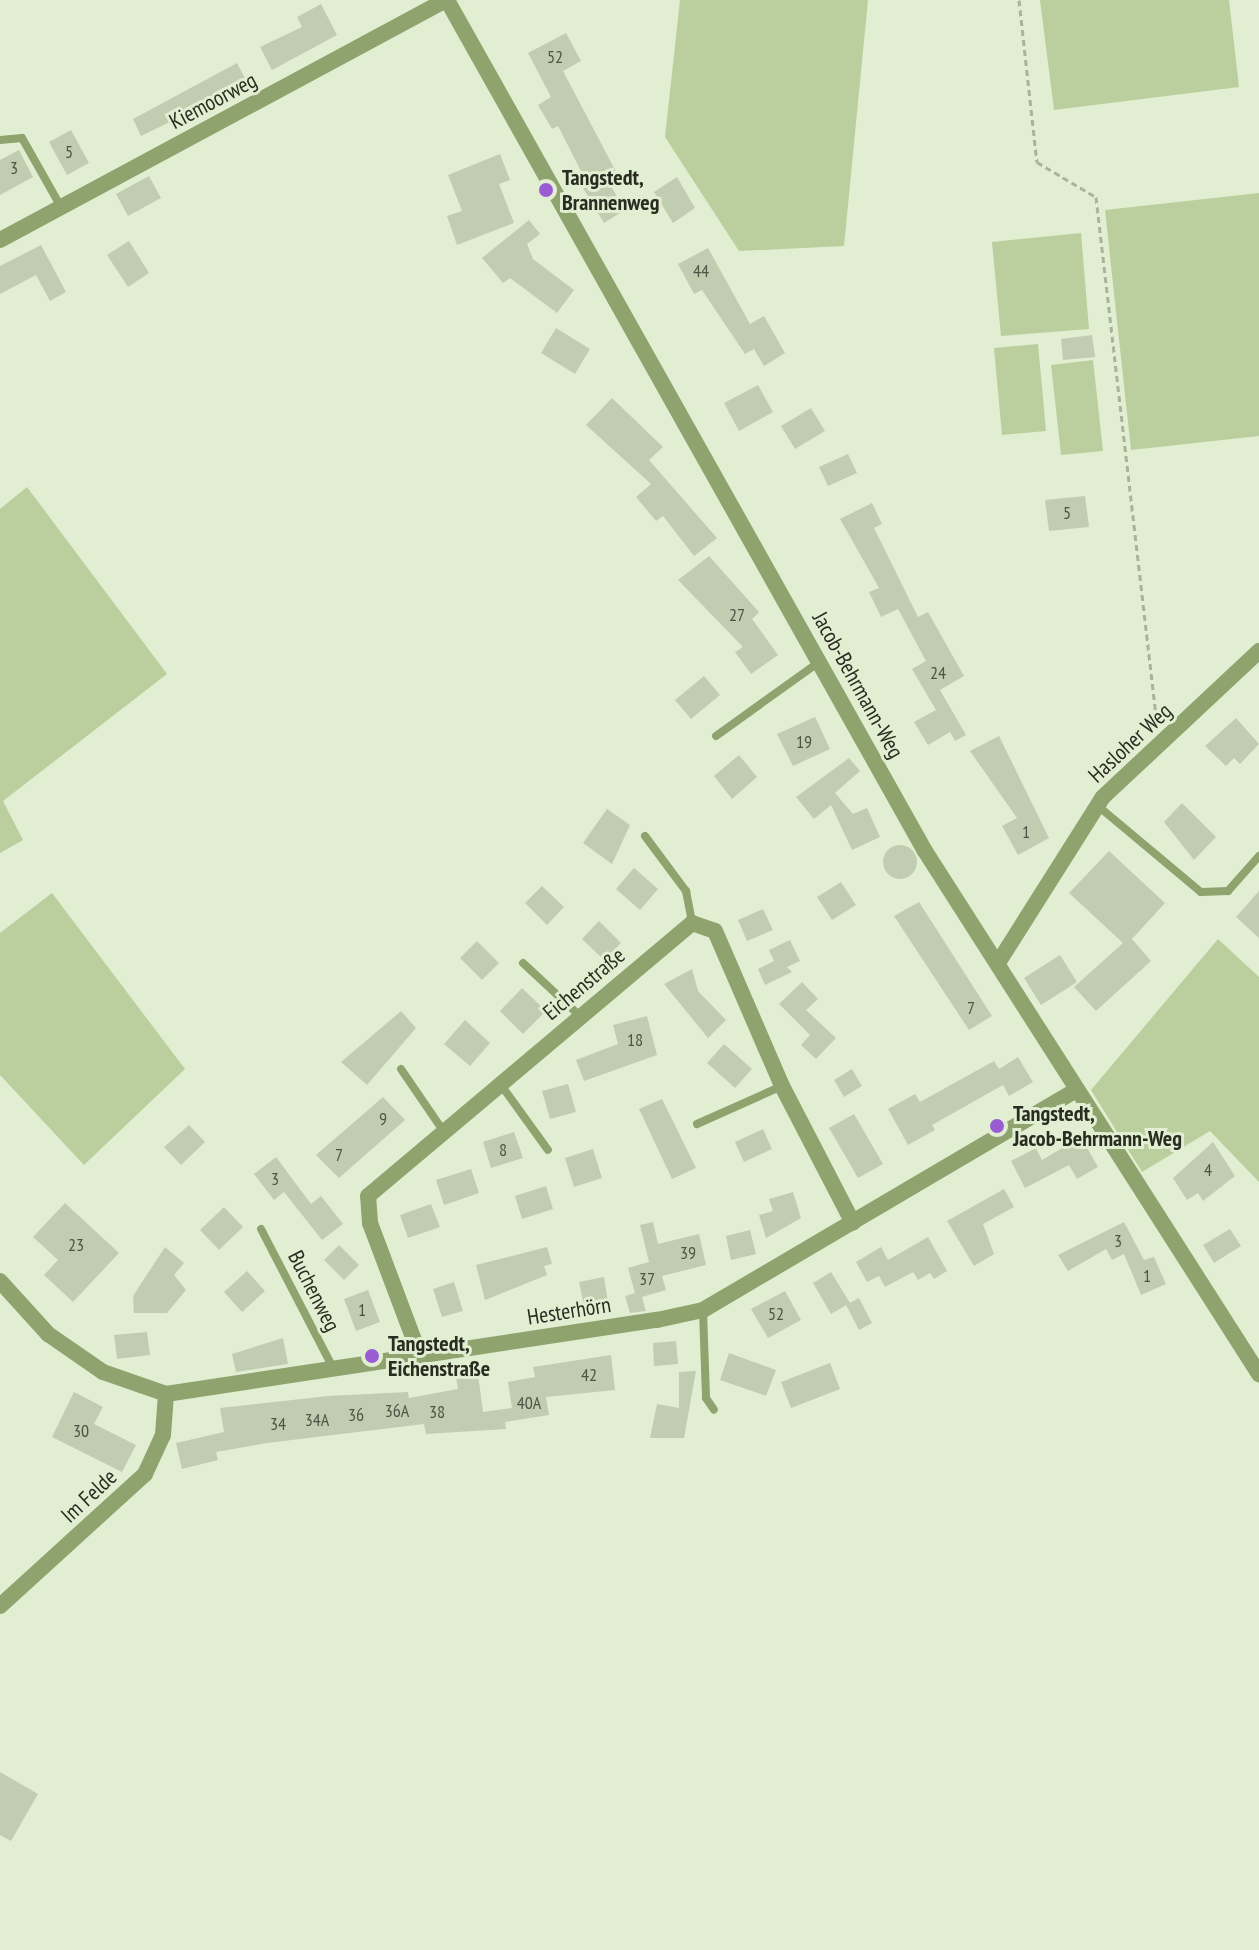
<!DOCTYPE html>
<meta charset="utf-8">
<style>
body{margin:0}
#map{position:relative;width:1259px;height:1950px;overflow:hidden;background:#e2eed1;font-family:"PT Sans Narrow",sans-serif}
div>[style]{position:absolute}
.green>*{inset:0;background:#bbcf9e}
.building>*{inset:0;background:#c1cdb0}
.round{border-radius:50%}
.path>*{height:3px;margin-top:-1.5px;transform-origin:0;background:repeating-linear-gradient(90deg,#a9b39b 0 6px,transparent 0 10px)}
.lane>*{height:8px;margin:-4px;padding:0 4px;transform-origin:4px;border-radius:4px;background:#8fa36f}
.street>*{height:16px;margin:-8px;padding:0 8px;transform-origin:8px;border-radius:8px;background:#8fa36f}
.dots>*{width:22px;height:22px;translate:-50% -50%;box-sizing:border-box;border:4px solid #e2eed1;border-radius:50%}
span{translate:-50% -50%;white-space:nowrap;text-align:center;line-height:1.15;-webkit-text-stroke:6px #e2eed1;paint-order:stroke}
.number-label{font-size:18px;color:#4e5445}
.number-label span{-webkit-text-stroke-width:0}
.street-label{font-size:22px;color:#282c21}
.poi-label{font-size:22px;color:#282c21;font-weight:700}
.left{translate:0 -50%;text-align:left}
</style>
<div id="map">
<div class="green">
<i style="clip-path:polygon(680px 0,868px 0,844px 246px,739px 251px,665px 137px)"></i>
<i style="clip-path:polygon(1040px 0,1229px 0,1239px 87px,1054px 110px)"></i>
<i style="clip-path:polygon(1259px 193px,1259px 436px,1131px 450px,1105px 210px)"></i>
<i style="clip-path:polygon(1081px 233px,1089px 329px,1001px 336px,992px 242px)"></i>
<i style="clip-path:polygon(1038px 344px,1046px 431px,1002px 435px,994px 348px)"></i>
<i style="clip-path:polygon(1093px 360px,1103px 451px,1061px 455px,1051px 365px)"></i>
<i style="clip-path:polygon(27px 487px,167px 674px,3px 801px,23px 840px,0 853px,0 509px)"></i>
<i style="clip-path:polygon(52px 893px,185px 1069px,84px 1165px,0 1075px,0 933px)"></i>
<i style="clip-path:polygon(1218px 939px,1259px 977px,1259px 1182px,1210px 1131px,1142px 1172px,1091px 1090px)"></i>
</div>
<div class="building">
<i style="clip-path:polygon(321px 4px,337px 35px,272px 70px,260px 47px,302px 27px,297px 17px)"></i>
<i style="clip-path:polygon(566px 33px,581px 61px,563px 71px,622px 183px,612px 188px,625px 210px,604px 223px,577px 178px,583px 175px,558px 126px,552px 129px,538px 105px,551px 97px,528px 53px)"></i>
<i style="clip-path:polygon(237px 63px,248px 84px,141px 136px,133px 119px)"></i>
<i style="clip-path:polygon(71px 130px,89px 163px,67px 175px,49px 142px)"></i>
<i style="clip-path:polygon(19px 150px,33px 177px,0 195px,0 160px)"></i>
<i style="clip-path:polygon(500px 154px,510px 180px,499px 184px,514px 223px,457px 245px,447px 216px,462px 211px,448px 175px)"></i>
<i style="clip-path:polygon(149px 176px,161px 198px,128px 216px,116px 194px)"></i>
<i style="clip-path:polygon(677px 177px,695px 208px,673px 223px,654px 192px)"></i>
<i style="clip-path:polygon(529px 220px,540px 234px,527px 244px,533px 259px,574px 290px,557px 313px,510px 278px,503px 283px,482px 258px)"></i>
<i style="clip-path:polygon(129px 241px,149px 273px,128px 287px,107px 255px)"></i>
<i style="clip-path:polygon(41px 245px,66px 292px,50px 301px,36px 275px,0 294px,0 266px)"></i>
<i style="clip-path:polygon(708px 248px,750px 324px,764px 316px,785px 353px,764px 366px,754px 349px,745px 354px,702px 290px,694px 294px,678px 264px)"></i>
<i style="clip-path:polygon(556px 328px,590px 349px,575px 374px,541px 353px)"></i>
<i style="clip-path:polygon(1092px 335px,1095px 357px,1063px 360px,1061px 339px)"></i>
<i style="clip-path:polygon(758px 385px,773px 412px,739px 431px,724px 403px)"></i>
<i style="clip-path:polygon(612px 398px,663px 447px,649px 460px,717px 538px,694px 556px,663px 516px,656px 521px,636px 497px,651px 484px,586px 425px)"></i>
<i style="clip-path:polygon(811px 408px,825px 431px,795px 449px,781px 426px)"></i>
<i style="clip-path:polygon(848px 454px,857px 473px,828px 486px,819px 467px)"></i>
<i style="clip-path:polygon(1085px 496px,1089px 527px,1049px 531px,1045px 500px)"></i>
<i style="clip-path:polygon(872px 503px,882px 524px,874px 528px,918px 617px,928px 612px,964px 676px,940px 690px,966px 735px,955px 741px,950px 732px,928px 745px,914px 722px,936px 710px,912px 669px,926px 661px,898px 609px,881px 617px,869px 592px,879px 588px,840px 519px)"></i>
<i style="clip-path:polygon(709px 556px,759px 612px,752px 619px,778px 655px,751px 674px,735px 652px,743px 647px,678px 580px)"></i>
<i style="clip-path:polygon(704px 676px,720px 695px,691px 719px,675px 700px)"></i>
<i style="clip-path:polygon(815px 717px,830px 749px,793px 766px,777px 734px)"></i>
<i style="clip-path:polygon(1236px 718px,1259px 744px,1240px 764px,1234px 758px,1226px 766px,1205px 746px)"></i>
<i style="clip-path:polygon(999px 736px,1049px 838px,1018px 855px,1002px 826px,1017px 818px,970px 751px)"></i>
<i style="clip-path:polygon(739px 755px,757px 777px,732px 799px,714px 776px)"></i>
<i style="clip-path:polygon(849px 758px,860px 771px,835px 793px,853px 814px,867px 808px,880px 837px,852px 850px,831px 805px,814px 819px,796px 797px)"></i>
<i style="clip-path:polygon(1182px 803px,1216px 837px,1194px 860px,1164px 822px)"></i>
<i style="clip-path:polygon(607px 809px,630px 825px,612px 864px,583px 843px)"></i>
<i class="round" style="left:883px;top:845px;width:34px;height:34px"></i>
<i style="clip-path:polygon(1109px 851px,1165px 903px,1132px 939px,1151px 961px,1096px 1011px,1074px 987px,1123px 943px,1069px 893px)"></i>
<i style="clip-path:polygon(634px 868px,658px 889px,640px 910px,616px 889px)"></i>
<i style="clip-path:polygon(841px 882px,856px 905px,832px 920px,817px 897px)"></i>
<i style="clip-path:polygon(542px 886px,564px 907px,547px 925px,525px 903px)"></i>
<i style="clip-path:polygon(1259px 891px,1259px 938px,1236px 917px)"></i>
<i style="clip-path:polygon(919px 902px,992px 1016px,969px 1030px,894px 916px)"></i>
<i style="clip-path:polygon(763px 909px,773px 930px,747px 941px,738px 920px)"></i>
<i style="clip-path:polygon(599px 921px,621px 943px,604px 960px,582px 939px)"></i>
<i style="clip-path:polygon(790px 940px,800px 961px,787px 967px,792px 972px,765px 985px,758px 969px,774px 961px,769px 950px)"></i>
<i style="clip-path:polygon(477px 941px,499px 963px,482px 980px,460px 958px)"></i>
<i style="clip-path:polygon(1060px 955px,1077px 982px,1041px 1005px,1024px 978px)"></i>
<i style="clip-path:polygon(692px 969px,698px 991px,726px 1020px,708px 1038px,664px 984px)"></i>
<i style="clip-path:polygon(802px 982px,818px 999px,806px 1010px,836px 1038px,816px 1059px,801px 1045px,810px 1035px,779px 1004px)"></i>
<i style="clip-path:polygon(522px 988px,546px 1011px,523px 1034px,500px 1011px)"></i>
<i style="clip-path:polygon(401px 1011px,416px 1028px,367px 1085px,341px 1062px)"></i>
<i style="clip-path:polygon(647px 1016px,657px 1055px,584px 1081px,576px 1060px,618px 1044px,613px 1025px)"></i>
<i style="clip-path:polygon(465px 1020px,490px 1043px,470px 1066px,444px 1044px)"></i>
<i style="clip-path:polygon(724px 1044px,752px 1069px,735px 1088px,707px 1063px)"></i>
<i style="clip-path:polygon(1018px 1057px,1033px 1082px,1009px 1096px,1003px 1085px,932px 1125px,935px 1130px,908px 1145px,888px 1109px,915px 1094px,920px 1102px,994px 1061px,999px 1069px)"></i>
<i style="clip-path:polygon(852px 1069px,862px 1086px,844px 1097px,834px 1080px)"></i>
<i style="clip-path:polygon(568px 1084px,576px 1112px,550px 1119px,542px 1091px)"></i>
<i style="clip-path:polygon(383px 1097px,405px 1120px,339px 1178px,316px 1155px)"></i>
<i style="clip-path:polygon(662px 1099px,696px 1168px,672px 1179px,639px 1109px)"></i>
<i style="clip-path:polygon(854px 1114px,883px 1164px,858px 1178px,829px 1128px)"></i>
<i style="clip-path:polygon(189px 1125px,205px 1142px,181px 1165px,164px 1147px)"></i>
<i style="clip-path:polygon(763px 1129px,772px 1149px,744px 1162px,735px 1142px)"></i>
<i style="clip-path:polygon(514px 1132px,523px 1158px,491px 1168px,483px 1142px)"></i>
<i style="clip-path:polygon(1081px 1137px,1098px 1167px,1077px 1179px,1069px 1165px,1025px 1188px,1011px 1161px,1036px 1148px,1042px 1160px)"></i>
<i style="clip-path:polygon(1213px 1142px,1235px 1176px,1203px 1201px,1198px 1193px,1187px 1200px,1173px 1178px)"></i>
<i style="clip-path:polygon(593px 1149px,602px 1178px,574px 1187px,565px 1158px)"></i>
<i style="clip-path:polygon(276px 1157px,311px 1204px,321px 1196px,343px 1224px,322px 1240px,284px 1192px,274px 1200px,254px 1174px)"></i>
<i style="clip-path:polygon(471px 1169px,479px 1193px,444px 1205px,436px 1180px)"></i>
<i style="clip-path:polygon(546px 1186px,553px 1209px,522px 1219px,515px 1196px)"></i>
<i style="clip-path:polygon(1004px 1189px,1014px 1207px,983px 1224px,994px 1254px,974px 1266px,947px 1221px)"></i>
<i style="clip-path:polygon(793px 1192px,801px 1218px,766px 1238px,759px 1215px,773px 1211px,769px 1199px)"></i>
<i style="clip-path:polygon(65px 1203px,119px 1253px,73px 1302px,44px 1275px,58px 1260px,33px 1237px)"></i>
<i style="clip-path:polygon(431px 1204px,440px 1227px,408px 1238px,400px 1215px)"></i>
<i style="clip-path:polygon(224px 1207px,243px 1227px,219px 1250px,200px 1230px)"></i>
<i style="clip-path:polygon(653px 1222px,658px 1244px,699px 1234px,706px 1265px,662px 1276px,666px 1290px,642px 1297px,646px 1311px,630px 1313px,625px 1296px,635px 1293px,628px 1268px,649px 1262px,640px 1225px)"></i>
<i style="clip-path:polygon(1124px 1222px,1144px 1260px,1154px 1257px,1166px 1284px,1141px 1295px,1124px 1254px,1112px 1260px,1106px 1249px,1068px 1271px,1058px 1255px)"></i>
<i style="clip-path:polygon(1230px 1229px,1241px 1246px,1214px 1263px,1203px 1245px)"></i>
<i style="clip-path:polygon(750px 1230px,756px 1254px,731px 1260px,726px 1236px)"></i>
<i style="clip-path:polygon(928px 1237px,947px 1271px,934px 1279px,930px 1273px,918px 1280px,913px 1272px,885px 1287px,879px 1276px,867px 1282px,856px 1262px,881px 1247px,888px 1260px)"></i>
<i style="clip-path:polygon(339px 1245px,359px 1265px,344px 1280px,324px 1260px)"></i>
<i style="clip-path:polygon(165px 1247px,184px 1263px,174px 1275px,186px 1290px,167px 1313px,134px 1313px,133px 1296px)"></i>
<i style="clip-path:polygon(547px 1247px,552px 1264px,544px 1266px,547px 1275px,485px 1300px,476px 1265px)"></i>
<i style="clip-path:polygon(247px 1271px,265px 1291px,242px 1312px,224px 1292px)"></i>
<i style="clip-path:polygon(831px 1272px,850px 1303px,831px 1314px,813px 1283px)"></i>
<i style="clip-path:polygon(604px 1277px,608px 1302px,584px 1306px,579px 1282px)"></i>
<i style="clip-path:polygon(454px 1282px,463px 1311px,442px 1317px,433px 1289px)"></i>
<i style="clip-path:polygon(368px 1290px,380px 1322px,356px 1331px,344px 1299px)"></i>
<i style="clip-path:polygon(785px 1291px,801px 1320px,768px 1338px,751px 1309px)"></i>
<i style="clip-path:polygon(859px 1298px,872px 1323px,859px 1330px,846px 1305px)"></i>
<i style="clip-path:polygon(147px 1332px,150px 1355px,117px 1359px,114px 1335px)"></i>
<i style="clip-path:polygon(283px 1338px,288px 1364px,236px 1372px,232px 1354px)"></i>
<i style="clip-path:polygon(676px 1341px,678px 1364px,654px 1366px,653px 1343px)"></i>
<i style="clip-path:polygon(729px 1353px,776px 1370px,766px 1396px,720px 1380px)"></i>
<i style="clip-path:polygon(611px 1355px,615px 1390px,546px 1397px,549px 1415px,505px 1422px,506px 1429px,426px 1434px,424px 1424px,267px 1443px,216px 1452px,218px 1460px,182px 1469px,176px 1443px,224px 1432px,220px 1408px,328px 1396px,408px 1392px,409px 1398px,458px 1389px,456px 1377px,478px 1374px,483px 1412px,512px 1408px,508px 1382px,535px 1377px,533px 1367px)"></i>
<i style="clip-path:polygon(830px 1363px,840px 1389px,791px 1408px,781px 1382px)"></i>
<i style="clip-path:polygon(696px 1371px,684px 1438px,650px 1438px,657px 1404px,679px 1408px,679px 1372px)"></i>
<i style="clip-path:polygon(74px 1392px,103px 1407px,94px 1424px,136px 1445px,122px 1472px,52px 1437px)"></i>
<i style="clip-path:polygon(0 1772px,38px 1794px,11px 1841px,0 1835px)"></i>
</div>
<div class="path">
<i style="left:1019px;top:0;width:163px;rotate:83.7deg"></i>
<i style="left:1037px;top:162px;width:69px;rotate:30.7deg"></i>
<i style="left:1096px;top:197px;width:531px;rotate:83.4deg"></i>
</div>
<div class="lane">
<i style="left:0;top:140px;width:22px;rotate:-5deg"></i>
<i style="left:22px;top:138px;width:79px;rotate:60.5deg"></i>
<i style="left:716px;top:736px;width:127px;rotate:-35.7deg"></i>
<i style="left:1098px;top:806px;width:134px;rotate:39.9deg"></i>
<i style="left:1201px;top:892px;width:27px;rotate:-2deg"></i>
<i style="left:1228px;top:891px;width:47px;rotate:-48.5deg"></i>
<i style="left:645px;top:836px;width:69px;rotate:53.3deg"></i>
<i style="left:686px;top:891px;width:33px;rotate:79deg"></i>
<i style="left:523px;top:963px;width:78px;rotate:42.9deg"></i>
<i style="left:401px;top:1069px;width:76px;rotate:55.7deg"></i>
<i style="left:501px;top:1085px;width:80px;rotate:54.1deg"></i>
<i style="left:697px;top:1124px;width:93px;rotate:-24.1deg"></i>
<i style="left:261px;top:1229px;width:159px;rotate:62.6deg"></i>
<i style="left:703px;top:1311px;width:87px;rotate:88deg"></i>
<i style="left:706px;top:1398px;width:14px;rotate:56deg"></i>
</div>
<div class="street">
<i style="left:447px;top:0;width:976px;rotate:60.68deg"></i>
<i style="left:925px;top:851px;width:621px;rotate:57.44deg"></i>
<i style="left:0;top:240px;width:506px;rotate:-28.29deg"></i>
<i style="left:998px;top:963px;width:196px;rotate:-57.7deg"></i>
<i style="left:1103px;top:797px;width:214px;rotate:-43.1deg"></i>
<i style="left:0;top:1281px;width:72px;rotate:47.8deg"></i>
<i style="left:48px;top:1334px;width:67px;rotate:34.6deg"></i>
<i style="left:103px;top:1372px;width:67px;rotate:19.2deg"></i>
<i style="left:166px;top:1394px;width:497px;rotate:-8.6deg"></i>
<i style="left:657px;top:1320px;width:47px;rotate:-12.3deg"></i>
<i style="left:703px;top:1310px;width:434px;rotate:-30.5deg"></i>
<i style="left:420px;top:1356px;width:142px;rotate:-110.6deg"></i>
<i style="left:370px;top:1223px;width:27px;rotate:-94deg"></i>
<i style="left:368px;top:1196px;width:424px;rotate:-40.1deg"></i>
<i style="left:692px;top:923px;width:24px;rotate:19deg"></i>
<i style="left:715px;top:931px;width:169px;rotate:66.6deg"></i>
<i style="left:782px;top:1086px;width:154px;rotate:62.6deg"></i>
<i style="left:0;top:1606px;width:196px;rotate:-42.3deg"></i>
<i style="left:145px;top:1474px;width:43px;rotate:-65.2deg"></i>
<i style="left:163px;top:1435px;width:41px;rotate:-85.8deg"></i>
</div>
<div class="dots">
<i style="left:546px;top:190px;background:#9a5cd3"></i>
<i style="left:997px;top:1126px;background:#9a5cd3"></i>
<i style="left:372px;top:1356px;background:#9a5cd3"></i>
</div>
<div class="number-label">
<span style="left:555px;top:57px">52</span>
<span style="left:69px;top:152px">5</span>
<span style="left:14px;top:168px">3</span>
<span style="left:701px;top:271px">44</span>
<span style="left:1067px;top:513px">5</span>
<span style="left:737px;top:615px">27</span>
<span style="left:938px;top:673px">24</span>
<span style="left:804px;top:742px">19</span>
<span style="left:1026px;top:832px">1</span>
<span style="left:971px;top:1008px">7</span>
<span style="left:635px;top:1040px">18</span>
<span style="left:383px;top:1119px">9</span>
<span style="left:503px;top:1150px">8</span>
<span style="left:339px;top:1155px">7</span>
<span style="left:1208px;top:1170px">4</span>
<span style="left:275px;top:1179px">3</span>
<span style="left:1118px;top:1241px">3</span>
<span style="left:76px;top:1245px">23</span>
<span style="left:688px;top:1253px">39</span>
<span style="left:1147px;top:1276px">1</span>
<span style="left:647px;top:1279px">37</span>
<span style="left:362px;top:1310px">1</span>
<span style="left:776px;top:1314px">52</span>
<span style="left:589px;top:1375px">42</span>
<span style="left:529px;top:1403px">40A</span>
<span style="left:397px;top:1411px">36A</span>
<span style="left:437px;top:1412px">38</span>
<span style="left:356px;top:1415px">36</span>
<span style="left:317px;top:1420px">34A</span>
<span style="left:278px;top:1424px">34</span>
<span style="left:81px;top:1431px">30</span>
</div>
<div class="street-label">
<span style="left:213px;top:101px;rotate:-28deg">Kiemoorweg</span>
<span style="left:858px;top:685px;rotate:61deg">Jacob-Behrmann-Weg</span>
<span style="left:1130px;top:743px;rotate:-43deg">Hasloher Weg</span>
<span style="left:584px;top:984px;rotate:-40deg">Eichenstraße</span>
<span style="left:314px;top:1291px;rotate:63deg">Buchenweg</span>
<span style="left:569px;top:1311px;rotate:-9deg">Hesterhörn</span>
<span style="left:89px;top:1496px;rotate:-43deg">Im Felde</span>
</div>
<div class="poi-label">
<span class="left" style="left:562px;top:190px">Tangstedt,<br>Brannenweg</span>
<span class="left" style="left:1013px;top:1126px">Tangstedt,<br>Jacob-Behrmann-Weg</span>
<span class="left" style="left:388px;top:1356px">Tangstedt,<br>Eichenstraße</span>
</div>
</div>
